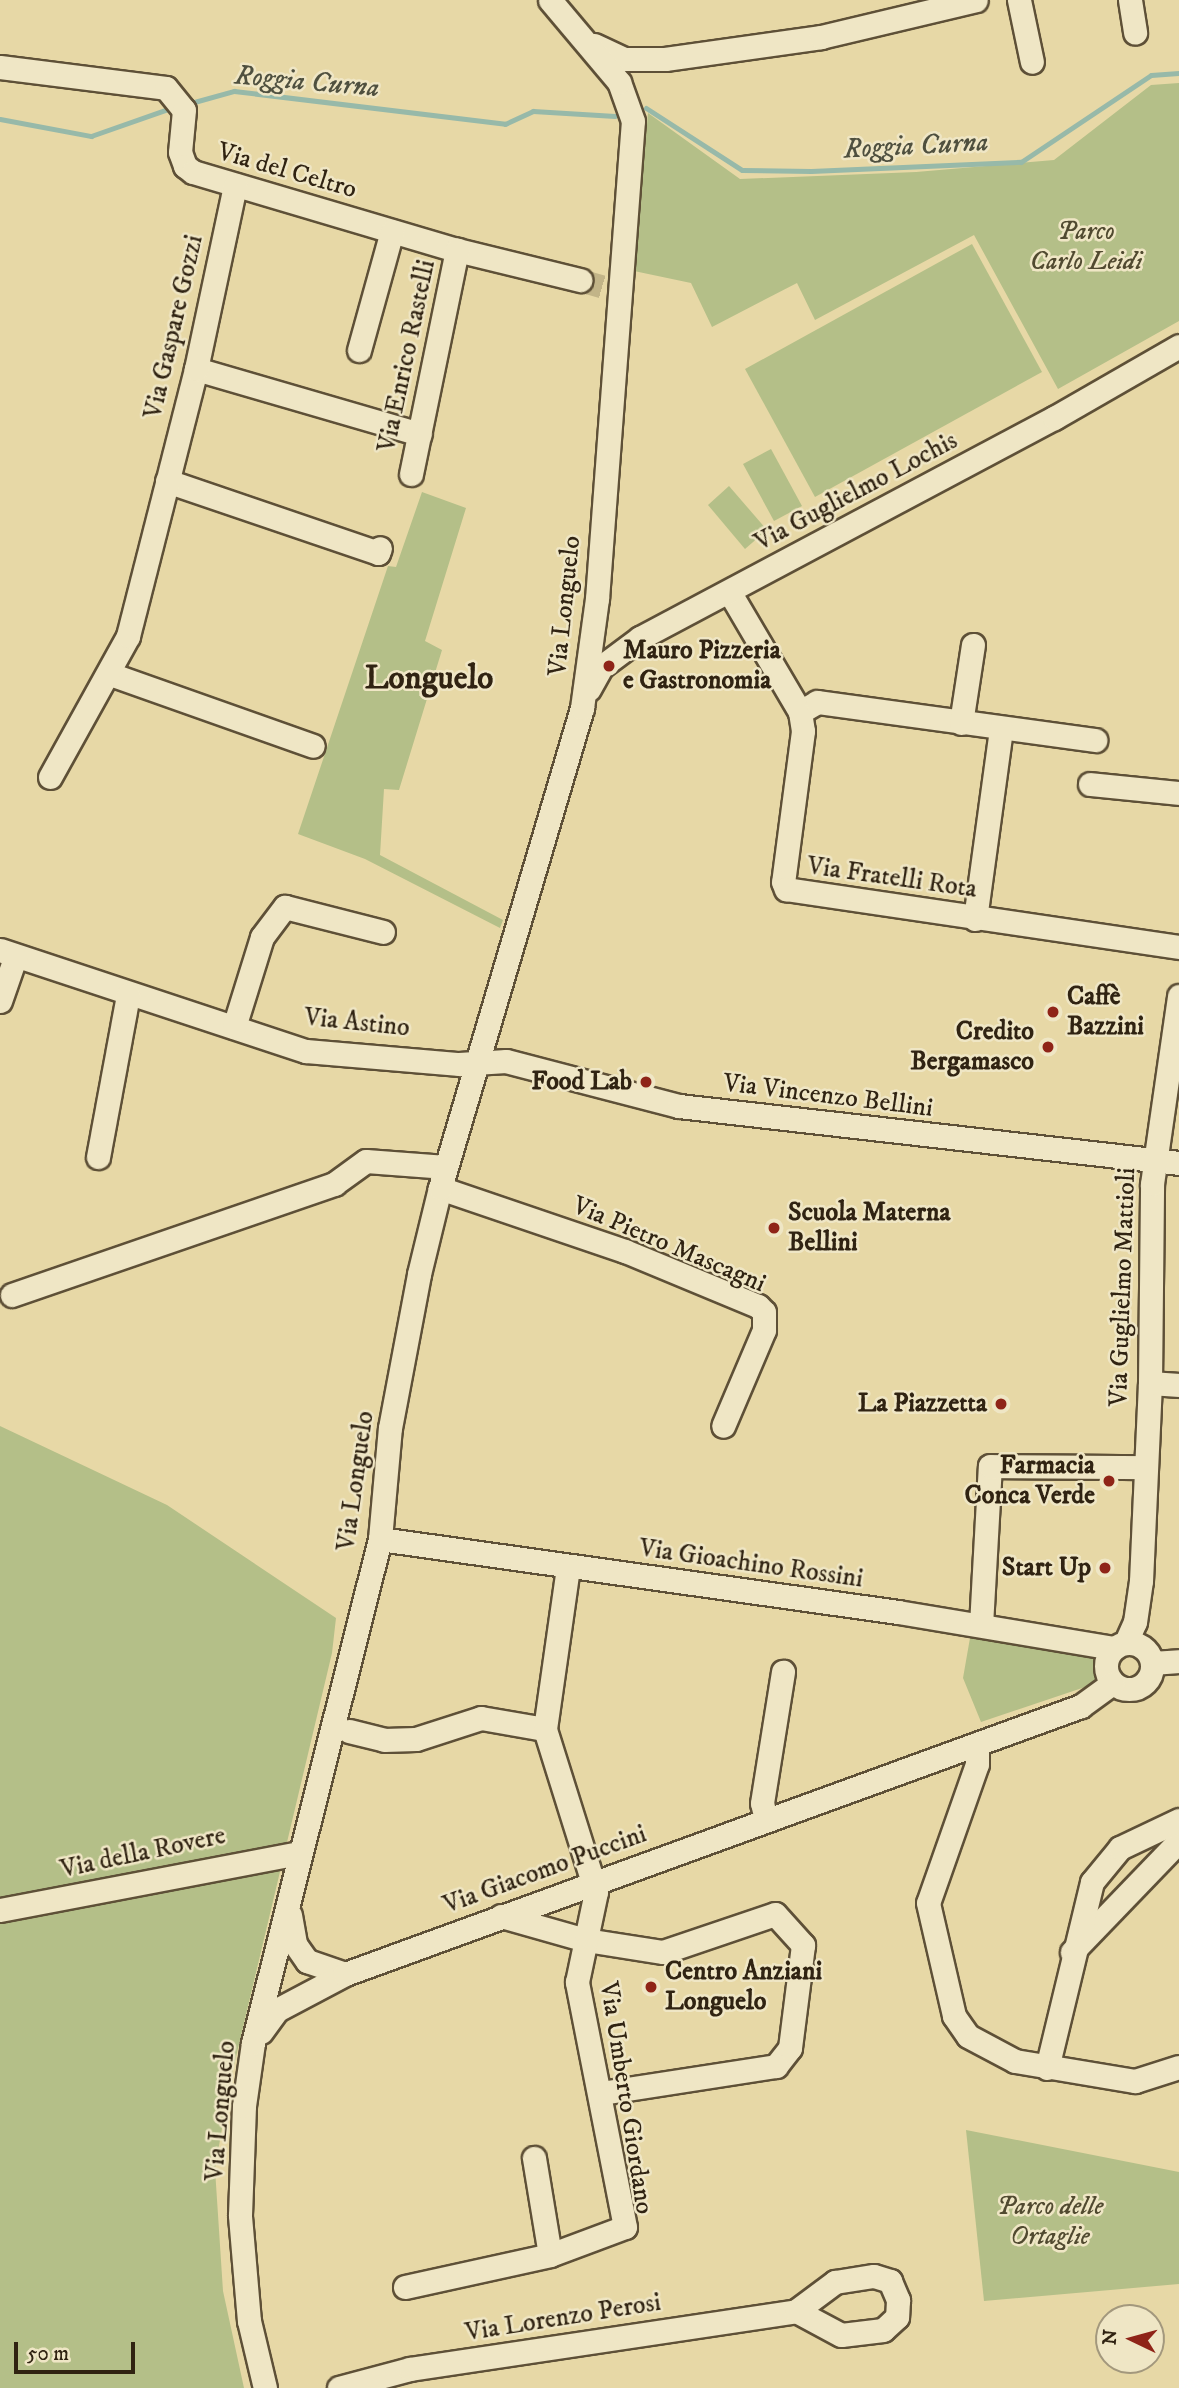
<!DOCTYPE html>
<meta charset="utf-8">
<style>
body{margin:0}
#map{position:relative;width:1179px;height:2388px;overflow:hidden;background:#e7d8a6;font-family:"IM FELL DW Pica",serif}
div>[style]{position:absolute}
.green>*{inset:0;background:#b4bf88}
.stream>*{height:5px;margin:-2.5px;padding:0 2.5px;transform-origin:2.5px;border-radius:2.5px;background:#97b9a9}
.minor-tunnel>*{height:23px;margin-top:-11.5px;transform-origin:0;background:repeating-linear-gradient(90deg,#c2b488 0 23px,transparent 0 34px)}
.roads{filter:drop-shadow(2px 0 #5e5037) drop-shadow(-2px 0 #5e5037) drop-shadow(0 2px #5e5037) drop-shadow(0 -2px #5e5037)}
.minor>*{height:23px;margin:-11.5px;padding:0 11.5px;transform-origin:11.5px;border-radius:11.5px;background:#efe6c5}
.minor>.ring{margin:-11.5px;padding:0;box-sizing:content-box;background:none;border:23px solid #efe6c5;border-radius:50%}
.dots>*{width:19px;height:19px;translate:-50% -50%;box-sizing:border-box;border:4px solid #efe6c5;border-radius:50%}
span{translate:-50% -50%;white-space:nowrap;text-align:center;line-height:1.15;-webkit-text-stroke:5px #efe6c5;paint-order:stroke}
.street-label{font-size:26px;color:#302312}
.park-label{font-size:26px;color:#514a30;font-style:italic}
.poi-label{font-size:26px;color:#302312;font-weight:700}
.left{translate:0 -50%;text-align:left}
.right{translate:-100% -50%;text-align:right}
.water-label{font-size:28px;color:#4f503f;font-style:italic}
.district-label{font-size:33px;color:#302312;font-weight:700}
.north{position:absolute;left:1095px;top:2304px;width:70px;height:70px;box-sizing:border-box;background:#efe6c5;border:2px solid #a3987d;border-radius:50%;rotate:275deg;font-size:19px;font-weight:700;line-height:28px;text-align:center;color:#302312}
.north::after{content:'';display:block;margin:auto;width:24px;height:32px;background:#8f2418;clip-path:polygon(50% 0,100% 100%,50% 72%,0 100%)}
.scale{position:absolute;left:14px;top:2342px;width:121px;height:32px;box-sizing:border-box;border:4px solid #302312;border-top:0;padding-left:9px;font-size:21px;line-height:24px;white-space:nowrap;color:#302312;-webkit-text-stroke:5px #efe6c5;paint-order:stroke}
</style>
<div id="map">
<div class="green">
<i style="clip-path:polygon(1179px 83px,1179px 321px,1058px 389px,974px 235px,815px 320px,797px 283px,712px 327px,691px 283px,634px 271px,648px 113px,740px 179px,916px 172px,1054px 160px,1151px 85px)"></i>
<i style="clip-path:polygon(972px 244px,1042px 372px,815px 497px,745px 369px)"></i>
<i style="clip-path:polygon(771px 449px,802px 506px,774px 521px,743px 464px)"></i>
<i style="clip-path:polygon(729px 486px,767px 530px,745px 549px,708px 505px)"></i>
<i style="clip-path:polygon(422px 492px,466px 508px,425px 641px,442px 650px,399px 790px,384px 789px,380px 855px,503px 920px,500px 928px,365px 859px,298px 834px,388px 566px,396px 567px)"></i>
<i style="clip-path:polygon(0 1426px,167px 1505px,336px 1618px,332px 1653px,230px 2082px,215px 2169px,223px 2291px,244px 2388px,0 2388px)"></i>
<i style="clip-path:polygon(970px 1638px,1099px 1653px,1095px 1670px,1100px 1682px,981px 1722px,963px 1678px)"></i>
<i style="clip-path:polygon(966px 2130px,1179px 2172px,1179px 2284px,984px 2301px)"></i>
</div>
<div class="stream">
<i style="left:187px;top:104px;width:49px;rotate:-15.5deg"></i>
<i style="left:234px;top:91px;width:273px;rotate:6.9deg"></i>
<i style="left:505px;top:124px;width:31px;rotate:-25deg"></i>
<i style="left:533px;top:111px;width:82px;rotate:3.5deg"></i>
<i style="left:646px;top:108px;width:114px;rotate:32.9deg"></i>
<i style="left:742px;top:170px;width:69px;rotate:0.8deg"></i>
<i style="left:811px;top:171px;width:210px;rotate:-2.5deg"></i>
<i style="left:1021px;top:162px;width:156px;rotate:-33.8deg"></i>
<i style="left:1151px;top:75px;width:28px;rotate:-4deg"></i>
<i style="left:0;top:119px;width:93px;rotate:10.6deg"></i>
<i style="left:91px;top:136px;width:88px;rotate:-19.3deg"></i>
</div>
<div class="minor-tunnel">
<i style="left:580px;top:280px;width:25px;rotate:16deg"></i>
</div>
<div class="roads">
<div class="minor">
<i style="left:1019px;top:0;width:63px;rotate:78.2deg"></i>
<i style="left:1130px;top:0;width:33px;rotate:81deg"></i>
<i style="left:594px;top:45px;width:33px;rotate:25deg"></i>
<i style="left:624px;top:59px;width:41px"></i>
<i style="left:665px;top:59px;width:158px;rotate:-8deg"></i>
<i style="left:821px;top:37px;width:159px;rotate:-13.4deg"></i>
<i style="left:0;top:67px;width:167px;rotate:7.2deg"></i>
<i style="left:166px;top:88px;width:28px;rotate:51deg"></i>
<i style="left:184px;top:110px;width:42px;rotate:95.4deg"></i>
<i style="left:180px;top:152px;width:15px;rotate:70deg"></i>
<i style="left:185px;top:166px;width:10px;rotate:37deg"></i>
<i style="left:193px;top:172px;width:275px;rotate:16.5deg"></i>
<i style="left:457px;top:250px;width:127px;rotate:13.7deg"></i>
<i style="left:359px;top:350px;width:123px;rotate:-74.5deg"></i>
<i style="left:196px;top:369px;width:233px;rotate:16.2deg"></i>
<i style="left:411px;top:474px;width:229px;rotate:-78.4deg"></i>
<i style="left:167px;top:481px;width:223px;rotate:18.8deg"></i>
<i style="left:378px;top:553px;width:5px;rotate:-68deg"></i>
<i style="left:730px;top:593px;width:138px;rotate:59.5deg"></i>
<i style="left:800px;top:712px;width:19px;rotate:81deg"></i>
<i style="left:803px;top:731px;width:152px;rotate:97.5deg"></i>
<i style="left:783px;top:882px;width:8px;rotate:67deg"></i>
<i style="left:786px;top:889px;width:397px;rotate:8.4deg"></i>
<i style="left:110px;top:674px;width:215px;rotate:19.5deg"></i>
<i style="left:589px;top:689px;width:25px;rotate:-61deg"></i>
<i style="left:601px;top:667px;width:49px;rotate:-36.6deg"></i>
<i style="left:640px;top:638px;width:469px;rotate:-28deg"></i>
<i style="left:1054px;top:418px;width:144px;rotate:-29.9deg"></i>
<i style="left:800px;top:712px;width:20px;rotate:-30deg"></i>
<i style="left:817px;top:702px;width:281px;rotate:7.8deg"></i>
<i style="left:961px;top:723px;width:79px;rotate:-81.3deg"></i>
<i style="left:50px;top:777px;width:161px;rotate:-61deg"></i>
<i style="left:128px;top:636px;width:276px;rotate:-75.7deg"></i>
<i style="left:196px;top:369px;width:188px;rotate:-78deg"></i>
<i style="left:1090px;top:784px;width:89px;rotate:5.8deg"></i>
<i style="left:975px;top:919px;width:193px;rotate:-82.2deg"></i>
<i style="left:0;top:950px;width:322px;rotate:18.3deg"></i>
<i style="left:306px;top:1051px;width:154px;rotate:4.9deg"></i>
<i style="left:459px;top:1064px;width:47px;rotate:-3.7deg"></i>
<i style="left:506px;top:1061px;width:179px;rotate:14.6deg"></i>
<i style="left:679px;top:1106px;width:503px;rotate:6.5deg"></i>
<i style="left:0;top:1001px;width:46px;rotate:-70.8deg"></i>
<i style="left:234px;top:1027px;width:94px;rotate:-72.7deg"></i>
<i style="left:262px;top:937px;width:38px;rotate:-53deg"></i>
<i style="left:285px;top:907px;width:101px;rotate:14.3deg"></i>
<i style="left:98px;top:1157px;width:165px;rotate:-79.5deg"></i>
<i style="left:440px;top:1188px;width:195px;rotate:18.8deg"></i>
<i style="left:625px;top:1251px;width:144px;rotate:22.5deg"></i>
<i style="left:758px;top:1306px;width:8px;rotate:45deg"></i>
<i style="left:764px;top:1312px;width:18px;rotate:90deg"></i>
<i style="left:764px;top:1330px;width:104px;rotate:113.1deg"></i>
<i style="left:12px;top:1295px;width:341px;rotate:-19deg"></i>
<i style="left:334px;top:1184px;width:39px;rotate:-36deg"></i>
<i style="left:366px;top:1161px;width:80px;rotate:4.3deg"></i>
<i style="left:1150px;top:1383px;width:29px;rotate:4deg"></i>
<i style="left:380px;top:1539px;width:523px;rotate:8.02deg"></i>
<i style="left:898px;top:1612px;width:219px;rotate:9.5deg"></i>
<i style="left:981px;top:1625px;width:159px;rotate:-86.8deg"></i>
<i style="left:990px;top:1466px;width:155px;rotate:0.4deg"></i>
<i style="left:1126px;top:1642px;width:22px;rotate:-66deg"></i>
<i style="left:1135px;top:1622px;width:41px;rotate:-81.7deg"></i>
<i style="left:1141px;top:1581px;width:198px;rotate:-87.4deg"></i>
<i style="left:1150px;top:1383px;width:199px;rotate:-89.4deg"></i>
<i style="left:1152px;top:1184px;width:190px;rotate:-81.8deg"></i>
<i class="ring" style="left:1106px;top:1643px;width:23px;height:23px"></i>
<i style="left:1152px;top:1663px;width:27px;rotate:-4deg"></i>
<i style="left:349px;top:1731px;width:36px;rotate:14deg"></i>
<i style="left:384px;top:1740px;width:32px;rotate:-2deg"></i>
<i style="left:416px;top:1739px;width:68px;rotate:-17.9deg"></i>
<i style="left:481px;top:1718px;width:65px;rotate:9.8deg"></i>
<i style="left:977px;top:1744px;width:20px;rotate:90deg"></i>
<i style="left:977px;top:1764px;width:147px;rotate:109.4deg"></i>
<i style="left:928px;top:1903px;width:116px;rotate:77deg"></i>
<i style="left:954px;top:2016px;width:24px;rotate:55deg"></i>
<i style="left:968px;top:2036px;width:53px;rotate:28deg"></i>
<i style="left:1015px;top:2061px;width:122px;rotate:9.5deg"></i>
<i style="left:1135px;top:2081px;width:46px;rotate:-17.7deg"></i>
<i style="left:766px;top:1819px;width:16px;rotate:-104deg"></i>
<i style="left:762px;top:1803px;width:133px;rotate:-80.9deg"></i>
<i style="left:0;top:1910px;width:303px;rotate:-10.8deg"></i>
<i style="left:290px;top:1915px;width:29px;rotate:80deg"></i>
<i style="left:295px;top:1944px;width:21px;rotate:55deg"></i>
<i style="left:307px;top:1961px;width:40px;rotate:18.9deg"></i>
<i style="left:501px;top:1916px;width:88px;rotate:15.8deg"></i>
<i style="left:586px;top:1940px;width:78px;rotate:8.9deg"></i>
<i style="left:663px;top:1952px;width:118px;rotate:-18.7deg"></i>
<i style="left:775px;top:1914px;width:42px;rotate:47.9deg"></i>
<i style="left:803px;top:1945px;width:104px;rotate:97.2deg"></i>
<i style="left:790px;top:2048px;width:23px;rotate:128deg"></i>
<i style="left:776px;top:2066px;width:176px;rotate:171.2deg"></i>
<i style="left:1072px;top:1952px;width:154px;rotate:-46.1deg"></i>
<i style="left:261px;top:2032px;width:27px;rotate:-54deg"></i>
<i style="left:277px;top:2010px;width:77px;rotate:-27.9deg"></i>
<i style="left:345px;top:1974px;width:783px;rotate:-20.01deg"></i>
<i style="left:1081px;top:1706px;width:39px;rotate:-36deg"></i>
<i style="left:1047px;top:2068px;width:191px;rotate:-76.4deg"></i>
<i style="left:1092px;top:1882px;width:44px;rotate:-50.5deg"></i>
<i style="left:1120px;top:1848px;width:65px;rotate:-25.4deg"></i>
<i style="left:534px;top:2158px;width:98px;rotate:80.6deg"></i>
<i style="left:405px;top:2287px;width:148px;rotate:-12.4deg"></i>
<i style="left:550px;top:2255px;width:80px;rotate:-20.5deg"></i>
<i style="left:625px;top:2227px;width:250px;rotate:-101.1deg"></i>
<i style="left:577px;top:1982px;width:92px;rotate:-78.1deg"></i>
<i style="left:596px;top:1892px;width:171px;rotate:-107.4deg"></i>
<i style="left:545px;top:1729px;width:163px;rotate:-81.9deg"></i>
<i style="left:265px;top:2388px;width:69px;rotate:-103.4deg"></i>
<i style="left:249px;top:2321px;width:106px;rotate:-94.9deg"></i>
<i style="left:240px;top:2215px;width:109px;rotate:-87.9deg"></i>
<i style="left:244px;top:2106px;width:64px;rotate:-81.9deg"></i>
<i style="left:253px;top:2043px;width:520px;rotate:-75.86deg"></i>
<i style="left:380px;top:1539px;width:111px;rotate:-84.9deg"></i>
<i style="left:390px;top:1428px;width:157px;rotate:-79.3deg"></i>
<i style="left:419px;top:1274px;width:89px;rotate:-76.3deg"></i>
<i style="left:440px;top:1188px;width:501px;rotate:-73.52deg"></i>
<i style="left:582px;top:708px;width:110px;rotate:-82.2deg"></i>
<i style="left:597px;top:599px;width:479px;rotate:-85.7deg"></i>
<i style="left:633px;top:121px;width:41px;rotate:-109.7deg"></i>
<i style="left:619px;top:82px;width:107px;rotate:-130.1deg"></i>
<i style="left:339px;top:2388px;width:73px;rotate:-15deg"></i>
<i style="left:410px;top:2369px;width:390px;rotate:-8.5deg"></i>
<i style="left:796px;top:2311px;width:49px;rotate:-36.6deg"></i>
<i style="left:835px;top:2282px;width:39px;rotate:-9deg"></i>
<i style="left:874px;top:2276px;width:17px;rotate:17deg"></i>
<i style="left:890px;top:2281px;width:21px;rotate:67deg"></i>
<i style="left:898px;top:2300px;width:17px;rotate:93deg"></i>
<i style="left:897px;top:2317px;width:19px;rotate:137deg"></i>
<i style="left:883px;top:2330px;width:42px;rotate:173.2deg"></i>
<i style="left:841px;top:2335px;width:51px;rotate:-151.9deg"></i>
</div>
</div>
<div class="dots">
<i style="left:609px;top:666px;background:#8f2418"></i>
<i style="left:1053px;top:1012px;background:#8f2418"></i>
<i style="left:1048px;top:1047px;background:#8f2418"></i>
<i style="left:646px;top:1082px;background:#8f2418"></i>
<i style="left:774px;top:1228px;background:#8f2418"></i>
<i style="left:1001px;top:1404px;background:#8f2418"></i>
<i style="left:1109px;top:1481px;background:#8f2418"></i>
<i style="left:1105px;top:1568px;background:#8f2418"></i>
<i style="left:651px;top:1987px;background:#8f2418"></i>
</div>
<div class="street-label">
<span style="left:287px;top:171px;rotate:16deg">Via del Celtro</span>
<span style="left:174px;top:327px;rotate:-77deg">Via Gaspare Gozzi</span>
<span style="left:407px;top:356px;rotate:-78deg">Via Enrico Rastelli</span>
<span style="left:856px;top:492px;rotate:-28deg">Via Guglielmo Lochis</span>
<span style="left:565px;top:606px;rotate:-84deg">Via Longuelo</span>
<span style="left:892px;top:878px;rotate:8deg">Via Fratelli Rota</span>
<span style="left:357px;top:1023px;rotate:6deg">Via Astino</span>
<span style="left:828px;top:1096px;rotate:7deg">Via Vincenzo Bellini</span>
<span style="left:669px;top:1245px;rotate:23deg">Via Pietro Mascagni</span>
<span style="left:1123px;top:1287px;rotate:-88deg">Via Guglielmo Mattioli</span>
<span style="left:356px;top:1481px;rotate:-82deg">Via Longuelo</span>
<span style="left:751px;top:1564px;rotate:8deg">Via Gioachino Rossini</span>
<span style="left:143px;top:1853px;rotate:-12deg">Via della Rovere</span>
<span style="left:545px;top:1870px;rotate:-20deg">Via Giacomo Puccini</span>
<span style="left:626px;top:2098px;rotate:81deg">Via Umberto Giordano</span>
<span style="left:221px;top:2111px;rotate:-85deg">Via Longuelo</span>
<span style="left:563px;top:2318px;rotate:-9deg">Via Lorenzo Perosi</span>
</div>
<div class="park-label">
<span style="left:1086px;top:247px">Parco<br>Carlo Leidi</span>
<span style="left:1050px;top:2222px">Parco delle<br>Ortaglie</span>
</div>
<div class="poi-label">
<span class="left" style="left:623px;top:666px">Mauro Pizzeria<br>e Gastronomia</span>
<span class="left" style="left:1067px;top:1012px">Caffè<br>Bazzini</span>
<span class="right" style="left:1034px;top:1047px">Credito<br>Bergamasco</span>
<span class="right" style="left:632px;top:1082px">Food Lab</span>
<span class="left" style="left:788px;top:1228px">Scuola Materna<br>Bellini</span>
<span class="right" style="left:987px;top:1404px">La Piazzetta</span>
<span class="right" style="left:1095px;top:1481px">Farmacia<br>Conca Verde</span>
<span class="right" style="left:1091px;top:1568px">Start Up</span>
<span class="left" style="left:665px;top:1987px">Centro Anziani<br>Longuelo</span>
</div>
<div class="water-label">
<span style="left:307px;top:82px;rotate:5deg">Roggia Curna</span>
<span style="left:916px;top:146px;rotate:-3deg">Roggia Curna</span>
</div>
<div class="district-label">
<span style="left:429px;top:679px">Longuelo</span>
</div>
<div class="north">N</div>
<div class="scale">50 m</div>
</div>
